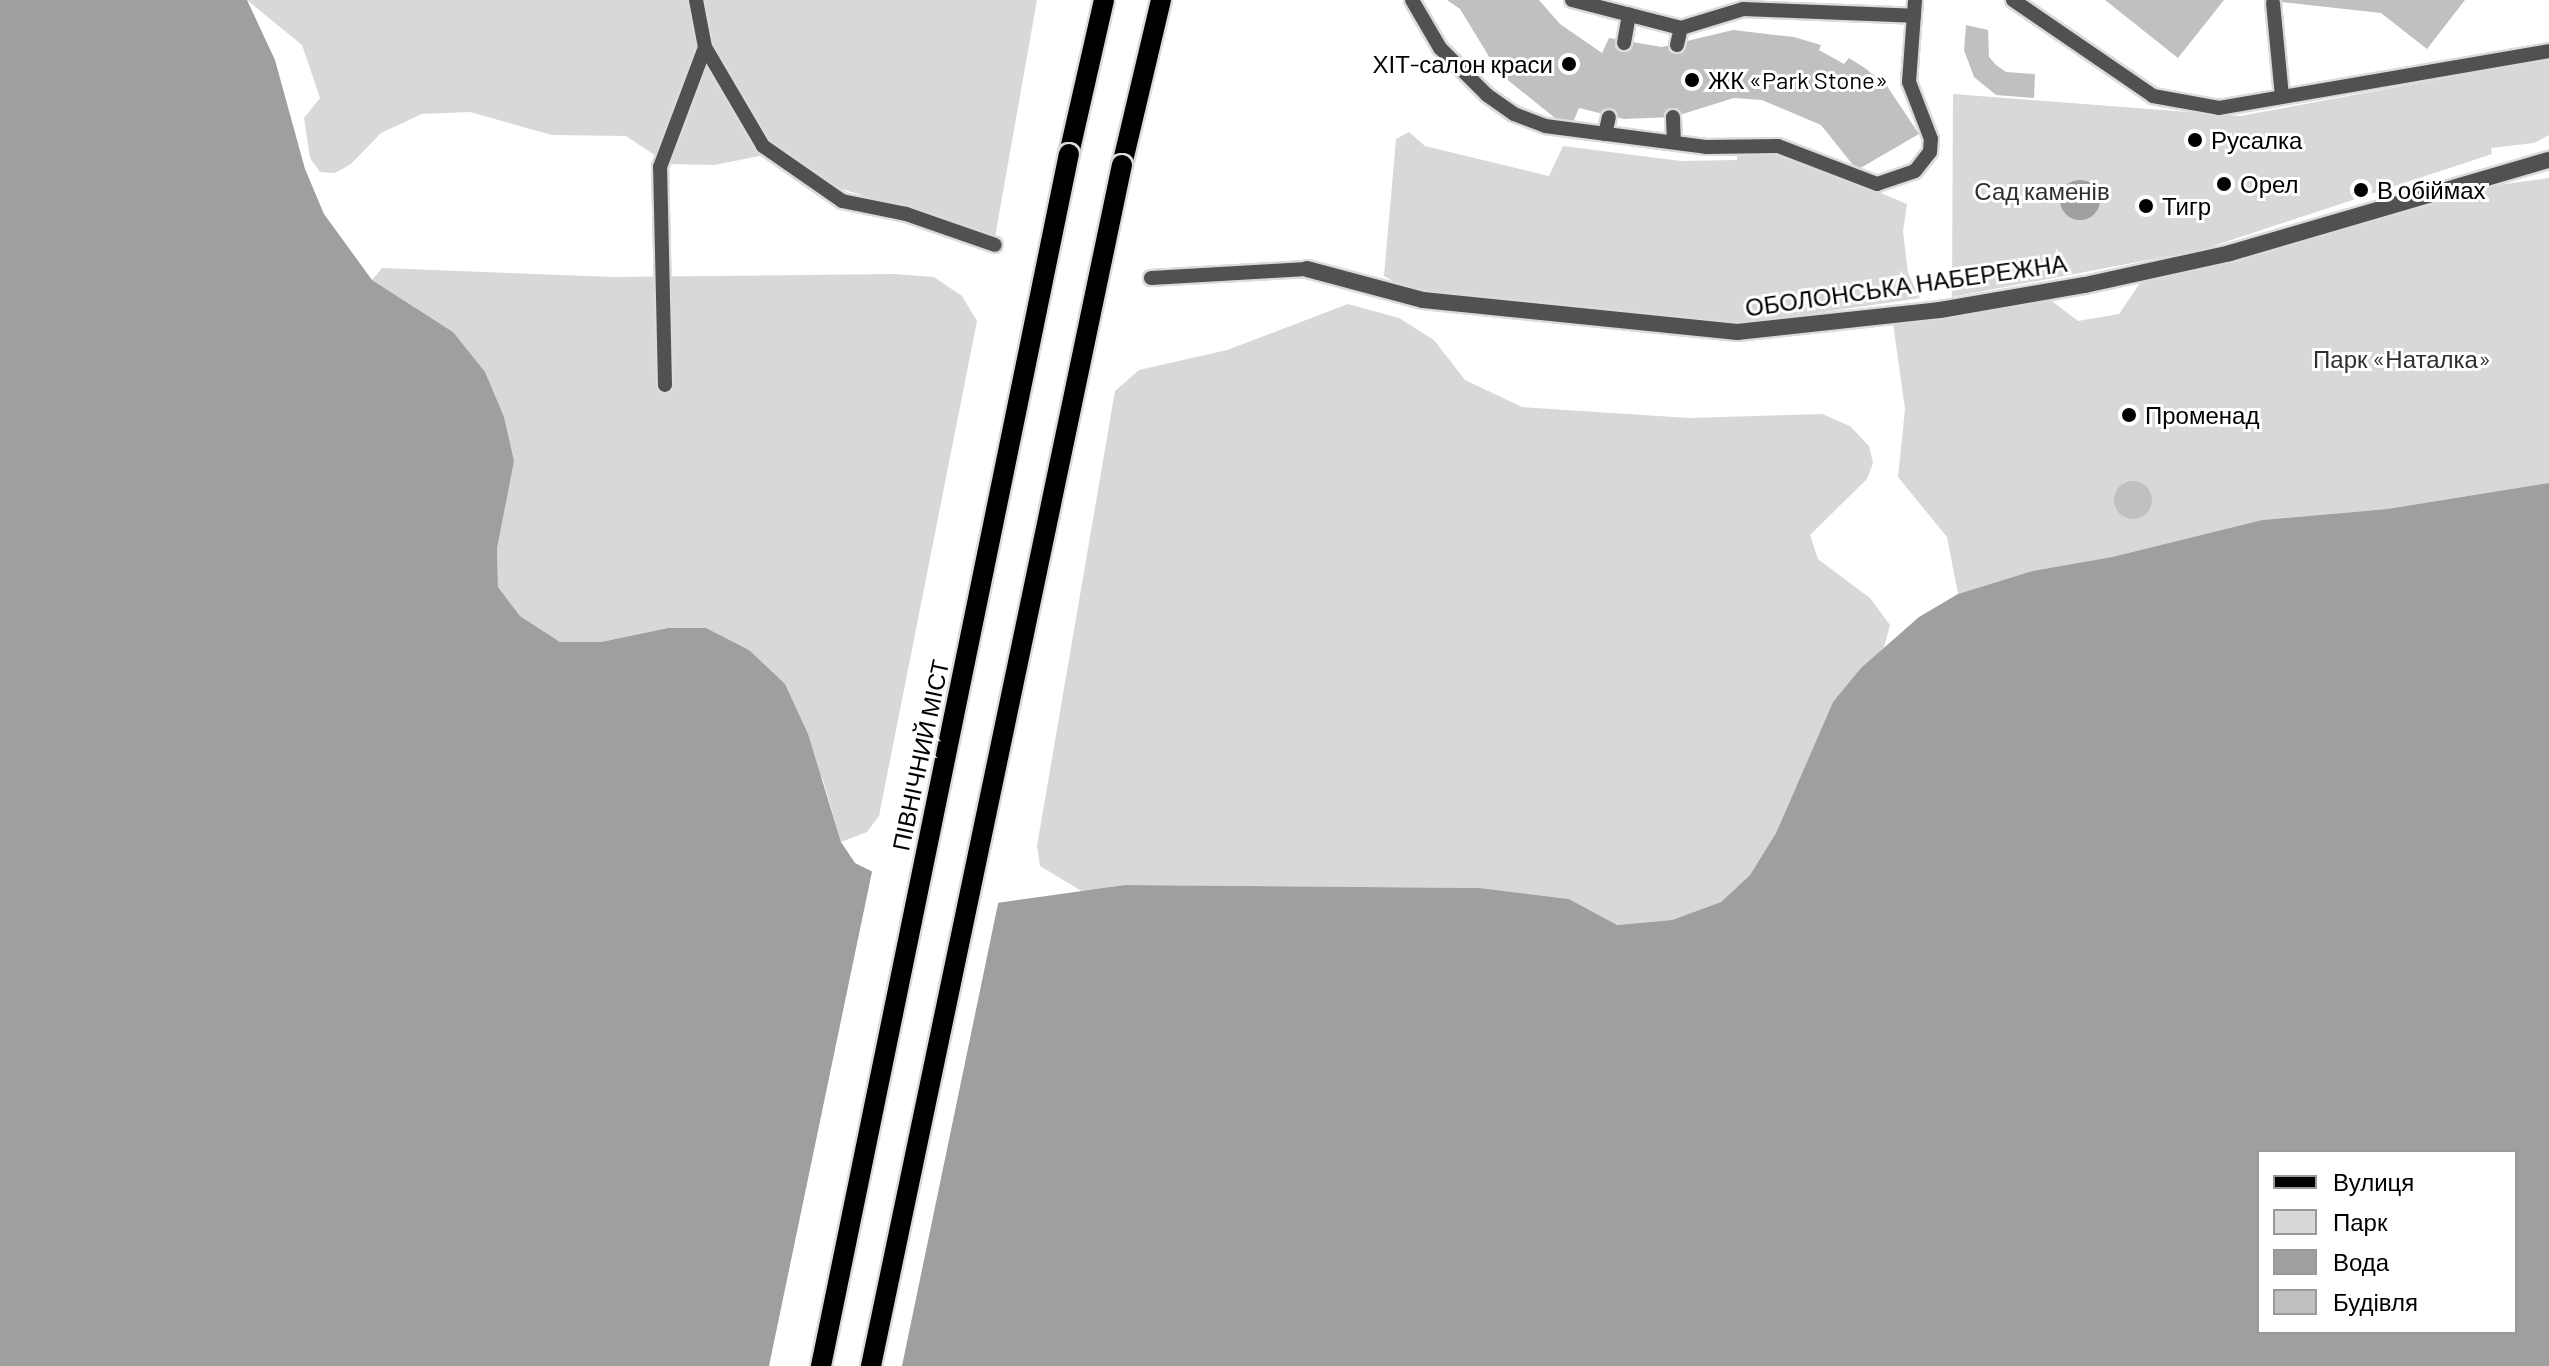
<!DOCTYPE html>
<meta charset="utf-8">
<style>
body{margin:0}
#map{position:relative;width:2549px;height:1366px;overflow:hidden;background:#fff;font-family:Barlow,sans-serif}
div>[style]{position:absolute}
.green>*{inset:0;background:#d8d8d8}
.water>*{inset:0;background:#9f9f9f}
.round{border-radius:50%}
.pier>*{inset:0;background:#fff}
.building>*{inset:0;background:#c0c0c0}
.roads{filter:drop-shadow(2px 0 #dbdbdb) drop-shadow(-2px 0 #dbdbdb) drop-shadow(0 2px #dbdbdb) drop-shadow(0 -2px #dbdbdb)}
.lane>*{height:14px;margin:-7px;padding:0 7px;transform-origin:7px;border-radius:7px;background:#515151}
.street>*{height:16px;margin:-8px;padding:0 8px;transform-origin:8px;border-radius:8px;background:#515151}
.primary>*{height:20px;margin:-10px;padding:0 10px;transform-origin:10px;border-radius:10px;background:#000}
.bridges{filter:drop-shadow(2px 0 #dbdbdb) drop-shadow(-2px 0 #dbdbdb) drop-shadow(0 2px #dbdbdb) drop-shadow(0 -2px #dbdbdb)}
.primary-bridge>*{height:20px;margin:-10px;padding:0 10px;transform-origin:10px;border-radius:10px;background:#000}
.dots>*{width:22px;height:22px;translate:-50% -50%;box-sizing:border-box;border:4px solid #fff;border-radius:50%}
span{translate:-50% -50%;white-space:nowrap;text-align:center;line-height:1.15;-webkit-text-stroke:6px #fff;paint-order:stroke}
.poi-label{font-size:24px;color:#000}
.right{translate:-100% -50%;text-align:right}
.left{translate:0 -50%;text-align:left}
.park-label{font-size:24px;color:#2f2f2f}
.street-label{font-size:24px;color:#000}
.legend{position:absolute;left:2257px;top:1150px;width:260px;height:184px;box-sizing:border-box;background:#fff;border:2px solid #999;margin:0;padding:10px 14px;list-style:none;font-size:24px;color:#000}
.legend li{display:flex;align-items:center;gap:16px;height:40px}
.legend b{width:40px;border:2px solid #999}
</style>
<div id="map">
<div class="green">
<i style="clip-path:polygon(247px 0,1037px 0,995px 237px,826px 184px,779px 152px,715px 165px,668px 164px,626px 136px,552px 135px,470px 112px,422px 114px,381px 133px,351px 164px,335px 173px,320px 172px,310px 158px,304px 118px,320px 98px,302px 45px)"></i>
<i style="clip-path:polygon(2549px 59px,2549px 135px,2534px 143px,2491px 148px,2492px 154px,2201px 250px,1952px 297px,1953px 94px,2240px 116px)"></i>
<i style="clip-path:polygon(1409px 132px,1425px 146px,1549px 176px,1563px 146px,1681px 161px,1737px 160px,1737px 150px,1780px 151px,1907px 204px,1903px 231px,1908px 273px,1920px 298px,1736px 325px,1417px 295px,1384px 276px,1396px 139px)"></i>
<i style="clip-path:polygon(2549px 178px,2549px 483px,2387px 509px,2262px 520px,2112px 557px,2032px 571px,1958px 594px,1947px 537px,1898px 477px,1905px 409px,1893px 323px,2048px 298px,2078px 321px,2119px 314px,2142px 280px,2461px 190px)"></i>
<i style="clip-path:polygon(382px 268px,612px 277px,894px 274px,934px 277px,962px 296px,977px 321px,879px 816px,867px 832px,841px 842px,823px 780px,749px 650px,705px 628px,668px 628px,601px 642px,560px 642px,520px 616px,498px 587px,497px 549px,514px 460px,453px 332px,372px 280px)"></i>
<i style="clip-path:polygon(1348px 304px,1399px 318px,1434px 340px,1465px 380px,1522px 407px,1689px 418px,1822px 414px,1850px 426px,1869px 446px,1873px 463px,1867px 479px,1810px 535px,1818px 559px,1870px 598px,1890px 625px,1884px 647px,1833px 702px,1776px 833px,1750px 875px,1721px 902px,1672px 920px,1616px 925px,1569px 899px,1480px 888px,1125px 885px,1083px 892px,1040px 866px,1037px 846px,1115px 391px,1139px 370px,1227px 350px)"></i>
</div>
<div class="water">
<i style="clip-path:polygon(evenodd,0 0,247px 0,275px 60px,305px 169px,324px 214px,372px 280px,453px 332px,485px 372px,504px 417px,514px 461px,497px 549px,498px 587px,520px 616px,560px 642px,601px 642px,668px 628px,706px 628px,749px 650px,785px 684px,808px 734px,841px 842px,855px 863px,909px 890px,990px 904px,1125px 885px,1480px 888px,1569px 899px,1617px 925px,1672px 920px,1721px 902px,1750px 875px,1776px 833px,1833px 702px,1861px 668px,1919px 617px,1958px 594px,2032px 571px,2112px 557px,2262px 520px,2387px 509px,2549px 483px,2549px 1366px,0 1366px,0 0,2259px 1152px,2515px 1152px,2515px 1332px,2259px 1332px,2259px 1152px)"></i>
<i class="round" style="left:2060px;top:180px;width:40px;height:40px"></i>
</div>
<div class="pier">
<i style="clip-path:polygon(873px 867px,910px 886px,999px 899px,902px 1366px,769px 1366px)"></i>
</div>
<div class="building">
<i style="clip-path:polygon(1447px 0,1539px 0,1560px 24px,1602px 53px,1609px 38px,1662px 47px,1733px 30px,1794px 37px,1821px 45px,1819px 50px,1844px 64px,1849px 58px,1865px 68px,1887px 86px,1919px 134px,1857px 170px,1821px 125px,1762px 100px,1734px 98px,1673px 117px,1624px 119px,1579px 108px,1573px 122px,1555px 118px,1499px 73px,1460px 9px)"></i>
<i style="clip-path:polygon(2105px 0,2224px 0,2178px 58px)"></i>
<i style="clip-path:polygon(2264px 0,2465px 0,2427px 49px,2381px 13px)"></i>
<i style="clip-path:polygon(1966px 25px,1988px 30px,1989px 57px,1996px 65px,2006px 72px,2035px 74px,2034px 98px,1996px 95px,1974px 77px,1964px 50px)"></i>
<i class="round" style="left:2114px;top:481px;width:38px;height:38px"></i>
</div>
<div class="roads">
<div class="lane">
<i style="left:696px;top:0;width:48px;rotate:79.2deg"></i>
<i style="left:705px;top:47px;width:115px;rotate:59.6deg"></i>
<i style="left:763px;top:146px;width:96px;rotate:34.8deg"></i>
<i style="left:842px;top:201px;width:65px;rotate:11.5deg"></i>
<i style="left:906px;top:214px;width:94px;rotate:19.2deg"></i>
<i style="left:1412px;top:0;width:56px;rotate:59.7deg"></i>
<i style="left:1440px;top:48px;width:66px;rotate:45deg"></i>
<i style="left:1487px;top:95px;width:33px;rotate:35deg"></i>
<i style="left:1514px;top:114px;width:33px;rotate:21deg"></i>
<i style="left:1545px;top:126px;width:162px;rotate:7.4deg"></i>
<i style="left:1706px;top:147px;width:72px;rotate:-0.8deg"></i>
<i style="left:1778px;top:146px;width:106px;rotate:21deg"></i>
<i style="left:1877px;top:184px;width:40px;rotate:-18.9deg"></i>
<i style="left:1915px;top:171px;width:24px;rotate:-52deg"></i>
<i style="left:1930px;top:152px;width:13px;rotate:-86deg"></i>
<i style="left:1931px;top:139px;width:61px;rotate:-111.1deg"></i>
<i style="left:1909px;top:82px;width:82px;rotate:-85.8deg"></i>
<i style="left:1572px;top:0;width:113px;rotate:14.4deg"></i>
<i style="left:1681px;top:28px;width:65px;rotate:-17deg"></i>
<i style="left:1743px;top:9px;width:171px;rotate:2.3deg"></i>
<i style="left:2013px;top:0;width:170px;rotate:34.4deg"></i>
<i style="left:2153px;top:96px;width:67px;rotate:10.3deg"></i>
<i style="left:2219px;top:108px;width:335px;rotate:-9.8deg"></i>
<i style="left:2273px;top:3px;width:94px;rotate:84.5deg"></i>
<i style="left:1624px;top:43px;width:29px;rotate:-80deg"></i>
<i style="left:1677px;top:45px;width:17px;rotate:-77deg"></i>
<i style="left:1673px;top:117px;width:25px;rotate:88deg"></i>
<i style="left:1605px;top:134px;width:17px;rotate:-77deg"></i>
<i style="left:1151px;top:278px;width:156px;rotate:-3.3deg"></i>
<i style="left:665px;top:385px;width:218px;rotate:-91.3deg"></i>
<i style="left:660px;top:167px;width:128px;rotate:-69.4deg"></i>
</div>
<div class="street">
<i style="left:1307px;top:269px;width:120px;rotate:15deg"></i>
<i style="left:1423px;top:300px;width:316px;rotate:5.8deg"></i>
<i style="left:1737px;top:332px;width:204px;rotate:-6.2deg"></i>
<i style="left:1940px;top:310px;width:147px;rotate:-9.8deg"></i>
<i style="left:2085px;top:285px;width:148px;rotate:-12.4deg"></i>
<i style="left:2230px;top:253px;width:332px;rotate:-16.3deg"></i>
</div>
<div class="primary">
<i style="left:1069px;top:154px;width:158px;rotate:-77.2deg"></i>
<i style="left:1122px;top:165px;width:170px;rotate:-76.7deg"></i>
</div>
</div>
<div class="bridges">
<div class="primary-bridge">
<i style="left:821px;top:1366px;width:1237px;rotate:-78.44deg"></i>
<i style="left:871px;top:1366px;width:1227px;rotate:-78.2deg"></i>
</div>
</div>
<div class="dots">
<i style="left:1569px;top:64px;background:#000"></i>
<i style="left:1692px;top:80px;background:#000"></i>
<i style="left:2195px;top:140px;background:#000"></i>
<i style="left:2224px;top:184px;background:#000"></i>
<i style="left:2361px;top:190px;background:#000"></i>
<i style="left:2146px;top:206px;background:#000"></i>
<i style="left:2129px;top:415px;background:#000"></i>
</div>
<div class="poi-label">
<span class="right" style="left:1553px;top:64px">ХІТ-салон краси</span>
<span class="left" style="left:1708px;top:80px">ЖК «Park Stone»</span>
<span class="left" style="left:2211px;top:140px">Русалка</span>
<span class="left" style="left:2240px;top:184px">Орел</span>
<span class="left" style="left:2377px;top:190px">В обіймах</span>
<span class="left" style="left:2162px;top:206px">Тигр</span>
<span class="left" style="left:2145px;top:415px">Променад</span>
</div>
<div class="park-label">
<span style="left:2042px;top:191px">Сад каменів</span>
<span style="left:2402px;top:359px">Парк «Наталка»</span>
</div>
<div class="street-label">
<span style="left:1906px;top:285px;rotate:-8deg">ОБОЛОНСЬКА НАБЕРЕЖНА</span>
<span style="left:920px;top:755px;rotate:-78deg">ПІВНІЧНИЙ МІСТ</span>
</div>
<ul class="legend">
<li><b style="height:10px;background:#000"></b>Вулиця</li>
<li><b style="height:22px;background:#d8d8d8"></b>Парк</li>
<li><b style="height:22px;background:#9f9f9f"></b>Вода</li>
<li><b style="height:22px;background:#c0c0c0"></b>Будівля</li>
</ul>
</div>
